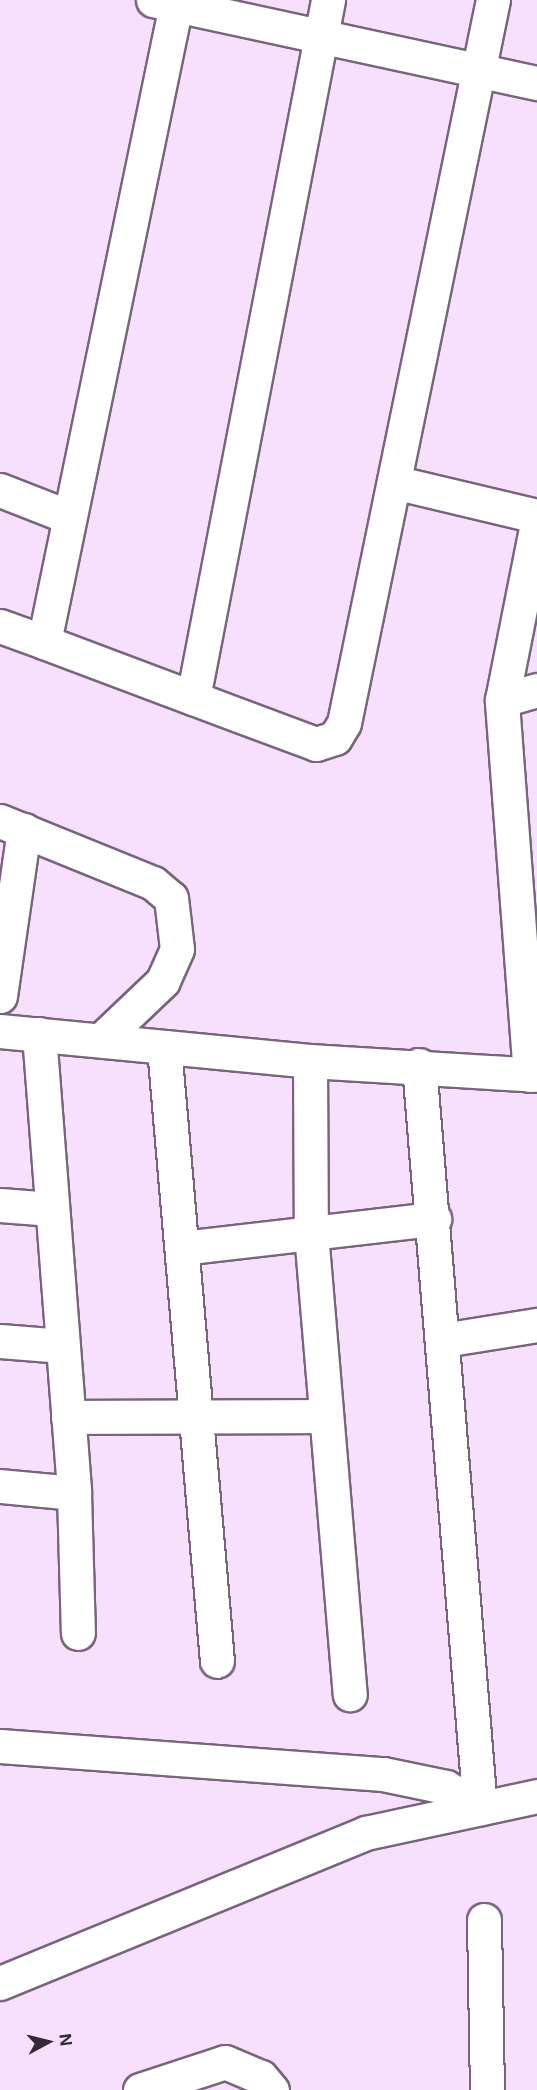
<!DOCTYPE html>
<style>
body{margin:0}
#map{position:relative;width:537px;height:2090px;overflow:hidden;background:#f7e0fc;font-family:Inter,sans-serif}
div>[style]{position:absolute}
.roads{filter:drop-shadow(2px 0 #78657d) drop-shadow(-2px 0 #78657d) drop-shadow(0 2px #78657d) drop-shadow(0 -2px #78657d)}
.minor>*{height:33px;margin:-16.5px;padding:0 16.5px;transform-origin:16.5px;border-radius:16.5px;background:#fff}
span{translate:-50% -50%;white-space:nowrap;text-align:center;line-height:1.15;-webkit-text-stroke:6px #f7e0fc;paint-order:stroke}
.north{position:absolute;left:18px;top:2012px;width:60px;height:60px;-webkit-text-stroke:4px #f7e0fc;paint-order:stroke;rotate:83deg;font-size:16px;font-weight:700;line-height:24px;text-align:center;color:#332a35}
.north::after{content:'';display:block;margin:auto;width:21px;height:27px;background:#332a35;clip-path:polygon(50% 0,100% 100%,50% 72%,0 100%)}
</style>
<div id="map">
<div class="roads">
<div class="minor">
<i style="left:153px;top:0;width:393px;rotate:12.2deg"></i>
<i style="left:394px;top:482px;width:147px;rotate:13.4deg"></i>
<i style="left:0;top:490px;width:74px;rotate:21.4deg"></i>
<i style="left:0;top:626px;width:47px;rotate:20deg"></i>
<i style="left:44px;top:642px;width:656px;rotate:-78.3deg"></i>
<i style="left:44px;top:642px;width:159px;rotate:20.6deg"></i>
<i style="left:193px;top:698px;width:711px;rotate:-79.05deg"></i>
<i style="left:193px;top:698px;width:131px;rotate:20.5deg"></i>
<i style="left:316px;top:744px;width:20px;rotate:-18deg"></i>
<i style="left:335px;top:738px;width:17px;rotate:-59deg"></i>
<i style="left:344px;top:723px;width:738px;rotate:-78.36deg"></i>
<i style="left:502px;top:700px;width:36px;rotate:-16deg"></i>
<i style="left:0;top:821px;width:165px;rotate:22.1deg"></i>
<i style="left:153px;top:883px;width:23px;rotate:40deg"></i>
<i style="left:171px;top:898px;width:51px;rotate:83.3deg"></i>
<i style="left:177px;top:949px;width:35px;rotate:114deg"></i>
<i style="left:163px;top:981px;width:86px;rotate:136.4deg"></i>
<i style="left:0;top:996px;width:168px;rotate:-81.8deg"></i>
<i style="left:0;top:1031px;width:311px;rotate:5.5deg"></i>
<i style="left:310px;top:1061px;width:227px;rotate:3.5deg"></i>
<i style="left:39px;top:1034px;width:460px;rotate:85.6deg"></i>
<i style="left:74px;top:1493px;width:140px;rotate:88.4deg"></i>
<i style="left:164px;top:1047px;width:616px;rotate:85.07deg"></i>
<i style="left:310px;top:1061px;width:172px;rotate:89.7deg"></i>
<i style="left:311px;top:1233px;width:463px;rotate:85.2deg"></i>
<i style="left:419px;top:1065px;width:745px;rotate:85.31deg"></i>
<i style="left:530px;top:1075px;width:376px;rotate:-94.3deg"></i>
<i style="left:502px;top:700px;width:179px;rotate:-78.8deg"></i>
<i style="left:0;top:1205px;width:52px;rotate:4.4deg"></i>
<i style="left:182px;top:1248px;width:254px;rotate:-6.6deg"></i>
<i style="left:443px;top:1340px;width:95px;rotate:-9.1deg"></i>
<i style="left:0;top:1341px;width:63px;rotate:4.5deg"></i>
<i style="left:68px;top:1417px;width:258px;rotate:-0.2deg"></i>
<i style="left:0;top:1486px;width:74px;rotate:5.4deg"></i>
<i style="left:0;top:1746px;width:384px;rotate:4.2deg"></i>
<i style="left:383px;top:1774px;width:64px;rotate:11.7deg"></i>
<i style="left:446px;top:1787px;width:40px;rotate:32deg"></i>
<i style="left:484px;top:1920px;width:170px;rotate:89deg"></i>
<i style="left:0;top:1983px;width:396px;rotate:-22.3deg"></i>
<i style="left:366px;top:1833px;width:175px;rotate:-12.2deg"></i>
<i style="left:140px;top:2090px;width:89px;rotate:-18.2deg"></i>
<i style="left:225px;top:2062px;width:39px;rotate:23deg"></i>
<i style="left:261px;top:2077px;width:17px;rotate:50deg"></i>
</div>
</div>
<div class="north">N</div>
</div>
